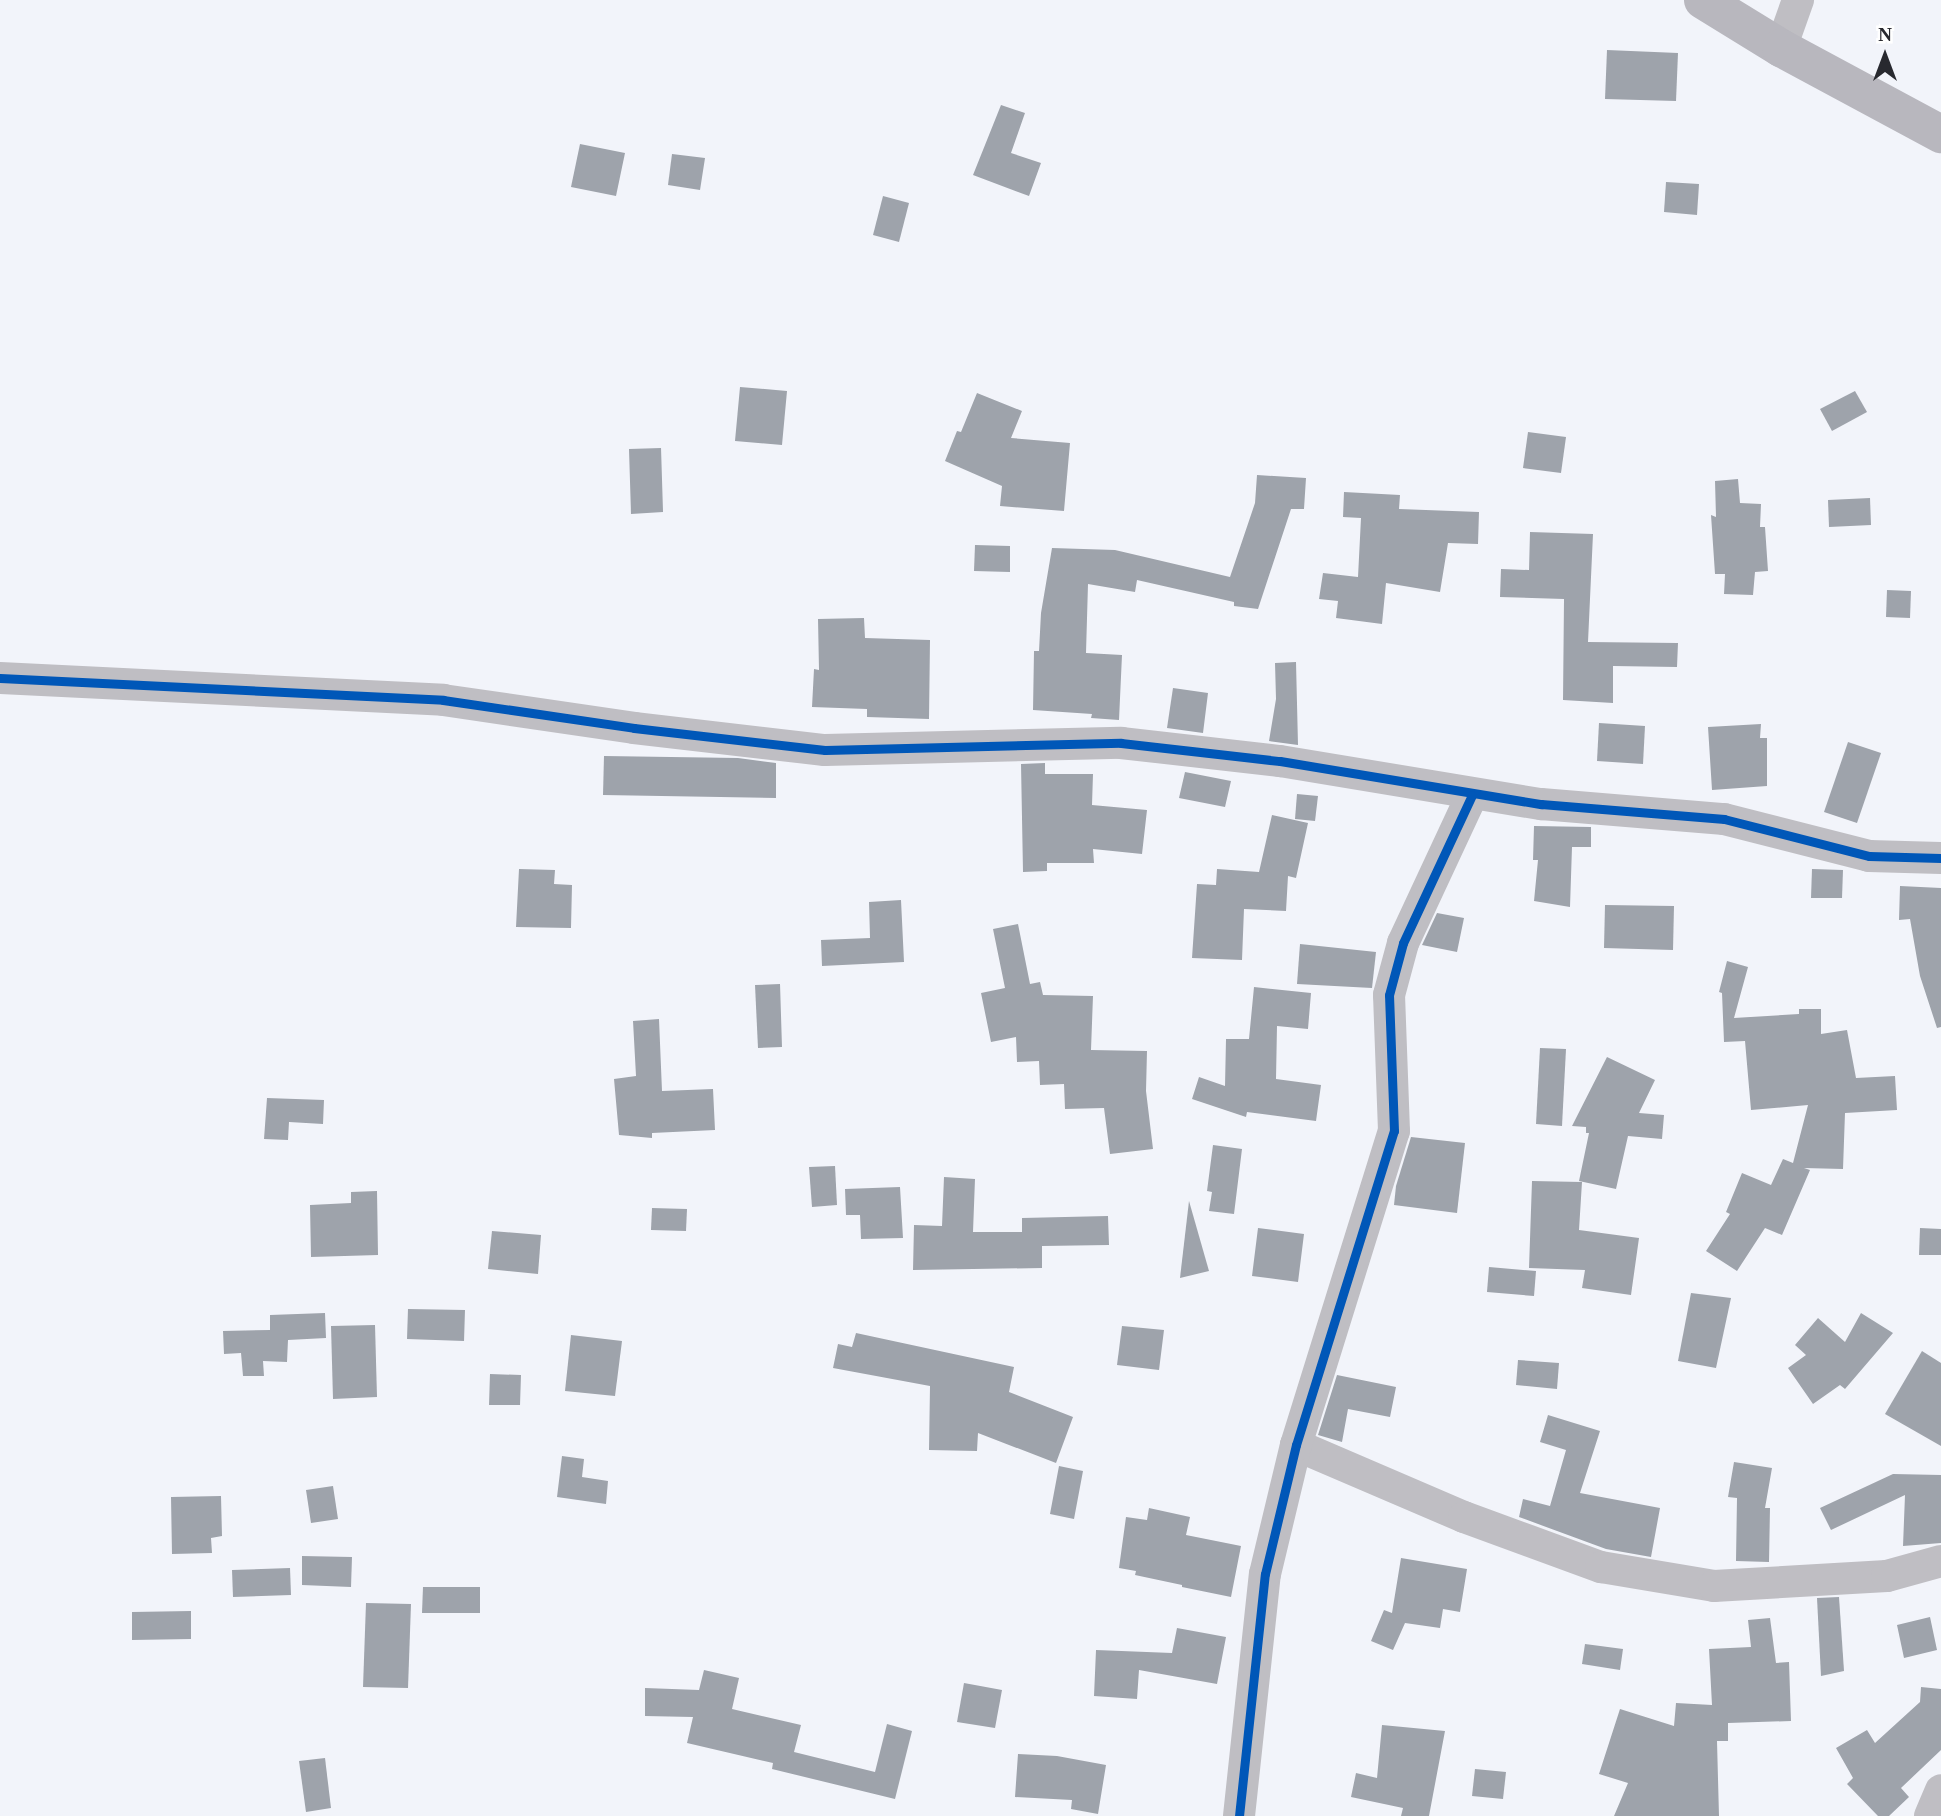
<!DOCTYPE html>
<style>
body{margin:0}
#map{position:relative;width:1941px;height:1816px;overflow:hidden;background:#f2f4fa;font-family:Georgia,serif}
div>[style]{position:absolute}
.building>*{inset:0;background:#9ea3ab}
.street>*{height:32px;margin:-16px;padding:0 16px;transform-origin:16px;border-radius:16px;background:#bfbec3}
.primary>*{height:38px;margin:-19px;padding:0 19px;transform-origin:19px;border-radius:19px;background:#b8b7be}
.cycleway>*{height:9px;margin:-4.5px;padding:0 4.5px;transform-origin:4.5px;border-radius:4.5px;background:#0057b8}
span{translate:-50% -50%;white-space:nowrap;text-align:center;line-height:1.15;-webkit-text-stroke:7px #fff;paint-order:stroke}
.north{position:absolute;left:1850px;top:21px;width:70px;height:70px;-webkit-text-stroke:5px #fff;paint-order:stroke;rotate:0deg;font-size:19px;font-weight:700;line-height:28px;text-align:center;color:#28292f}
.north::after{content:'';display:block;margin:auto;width:24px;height:32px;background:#28292f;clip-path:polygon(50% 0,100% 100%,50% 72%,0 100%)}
</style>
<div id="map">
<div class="building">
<i style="clip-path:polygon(1607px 50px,1678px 53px,1676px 101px,1605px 99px)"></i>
<i style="clip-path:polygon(1001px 105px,1025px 113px,1011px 153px,1041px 163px,1029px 196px,973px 175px)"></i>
<i style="clip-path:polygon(580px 144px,625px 153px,616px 196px,571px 187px)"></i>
<i style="clip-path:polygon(672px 154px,705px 158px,700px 190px,668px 185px)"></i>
<i style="clip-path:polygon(1666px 182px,1699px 184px,1697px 215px,1664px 212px)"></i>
<i style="clip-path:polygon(883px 196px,909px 203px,899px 242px,873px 235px)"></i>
<i style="clip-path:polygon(740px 387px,787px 391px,782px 445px,735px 441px)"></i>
<i style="clip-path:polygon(1855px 391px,1867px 412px,1832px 431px,1820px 409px)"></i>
<i style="clip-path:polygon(977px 393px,1022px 411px,1011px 438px,1070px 443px,1064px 511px,1000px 506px,1002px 486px,945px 461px,957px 431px,961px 432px)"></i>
<i style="clip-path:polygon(1528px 432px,1566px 437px,1561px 473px,1523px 468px)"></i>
<i style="clip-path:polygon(661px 448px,663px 512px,631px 514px,629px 449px)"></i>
<i style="clip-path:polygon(1257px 475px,1306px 478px,1304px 509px,1291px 509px,1258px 609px,1234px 606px,1234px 602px,1137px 580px,1135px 592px,1088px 584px,1086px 653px,1122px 655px,1119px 720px,1091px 718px,1092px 714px,1033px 710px,1034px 651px,1039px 651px,1041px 613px,1052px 548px,1115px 550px,1230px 577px,1255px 503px)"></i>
<i style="clip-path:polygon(1738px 479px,1740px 503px,1761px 504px,1760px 527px,1765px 527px,1768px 571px,1755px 572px,1753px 595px,1724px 594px,1725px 574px,1715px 574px,1711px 515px,1716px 517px,1715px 481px)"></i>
<i style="clip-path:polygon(1344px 492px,1400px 495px,1399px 509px,1479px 512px,1478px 544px,1448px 543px,1440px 592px,1386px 583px,1382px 624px,1336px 618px,1338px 601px,1319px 599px,1323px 573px,1358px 577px,1361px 518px,1343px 517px)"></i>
<i style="clip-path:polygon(1870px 498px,1871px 525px,1829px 527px,1828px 500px)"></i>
<i style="clip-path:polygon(1530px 532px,1593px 534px,1588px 642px,1678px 643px,1677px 667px,1613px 666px,1613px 703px,1563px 700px,1564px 599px,1500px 597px,1501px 569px,1529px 570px)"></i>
<i style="clip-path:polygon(975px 545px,1010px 546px,1010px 572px,974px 571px)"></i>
<i style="clip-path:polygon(1887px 590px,1911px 591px,1910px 618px,1886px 617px)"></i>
<i style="clip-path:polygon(864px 618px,865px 638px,930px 640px,929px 719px,867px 717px,867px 709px,812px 707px,814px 669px,819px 670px,818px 619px)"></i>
<i style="clip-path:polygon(1296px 662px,1298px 745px,1269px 741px,1276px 699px,1275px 663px)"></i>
<i style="clip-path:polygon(1173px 688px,1208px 693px,1203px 733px,1167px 728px)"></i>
<i style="clip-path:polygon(1599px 723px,1645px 726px,1643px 764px,1597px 761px)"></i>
<i style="clip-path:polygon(1761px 724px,1760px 738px,1767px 738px,1767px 786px,1712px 790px,1708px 727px)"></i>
<i style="clip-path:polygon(1848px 742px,1881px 753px,1857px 823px,1824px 812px)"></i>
<i style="clip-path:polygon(604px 756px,738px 758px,776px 763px,776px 798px,603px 795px)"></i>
<i style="clip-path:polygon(1045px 763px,1045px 774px,1093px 774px,1092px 805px,1147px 810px,1142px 854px,1093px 849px,1094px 863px,1047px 863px,1047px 871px,1023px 872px,1021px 764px)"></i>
<i style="clip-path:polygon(1185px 772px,1231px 781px,1225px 807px,1179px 798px)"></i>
<i style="clip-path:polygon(1297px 794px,1318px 796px,1315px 821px,1295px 819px)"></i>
<i style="clip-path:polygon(1272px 815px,1308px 823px,1296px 878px,1288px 876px,1286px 911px,1244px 909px,1242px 960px,1192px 958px,1197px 884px,1216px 885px,1217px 869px,1259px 872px)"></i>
<i style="clip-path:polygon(1534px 826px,1591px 827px,1591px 847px,1572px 847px,1570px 907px,1534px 901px,1538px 860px,1533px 860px)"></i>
<i style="clip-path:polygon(519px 869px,555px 870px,554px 884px,572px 885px,571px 928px,516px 927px)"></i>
<i style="clip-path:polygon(1812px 869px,1843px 870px,1842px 898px,1811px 898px)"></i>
<i style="clip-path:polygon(1900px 886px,1941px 888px,1941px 1027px,1937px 1028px,1920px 976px,1910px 919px,1899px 920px)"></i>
<i style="clip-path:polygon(901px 900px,904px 962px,822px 966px,821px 940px,870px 938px,869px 902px)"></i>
<i style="clip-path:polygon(1605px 905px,1674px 906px,1673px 950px,1604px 948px)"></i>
<i style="clip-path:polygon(1437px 913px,1464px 918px,1457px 952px,1422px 945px)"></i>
<i style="clip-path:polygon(1018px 924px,1030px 984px,1040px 982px,1043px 995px,1093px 996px,1091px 1050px,1147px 1051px,1146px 1091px,1153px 1149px,1110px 1154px,1104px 1108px,1065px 1109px,1064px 1084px,1040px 1085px,1039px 1061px,1017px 1062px,1016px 1037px,991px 1042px,981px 993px,1005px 988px,993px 929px)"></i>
<i style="clip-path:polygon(1300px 944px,1376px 952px,1372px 988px,1297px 984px)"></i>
<i style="clip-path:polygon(1727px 961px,1748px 967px,1734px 1018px,1799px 1014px,1799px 1009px,1821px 1009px,1821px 1034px,1847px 1030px,1856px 1078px,1895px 1076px,1897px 1110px,1845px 1113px,1843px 1169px,1804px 1168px,1810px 1170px,1782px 1235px,1765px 1228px,1737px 1271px,1706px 1251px,1730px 1214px,1726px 1212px,1742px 1173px,1771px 1185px,1783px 1159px,1793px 1163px,1808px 1105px,1751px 1110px,1745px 1041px,1724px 1042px,1722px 993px,1719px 992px)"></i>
<i style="clip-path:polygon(780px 984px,782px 1047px,758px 1048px,755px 985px)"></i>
<i style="clip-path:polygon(1254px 987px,1311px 993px,1308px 1029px,1277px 1026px,1276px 1079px,1321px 1085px,1316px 1121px,1247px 1112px,1246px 1117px,1192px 1099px,1199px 1077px,1225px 1086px,1226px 1039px,1249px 1039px)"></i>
<i style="clip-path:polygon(659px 1019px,662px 1091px,713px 1089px,715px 1130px,652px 1133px,652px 1138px,619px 1135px,614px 1079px,636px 1076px,633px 1021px)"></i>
<i style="clip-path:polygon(1540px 1048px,1566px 1049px,1562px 1126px,1536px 1124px)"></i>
<i style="clip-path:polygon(1607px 1057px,1655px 1080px,1639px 1113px,1664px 1115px,1662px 1139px,1628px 1136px,1616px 1189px,1579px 1181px,1589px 1133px,1586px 1133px,1586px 1127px,1572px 1126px)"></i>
<i style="clip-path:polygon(267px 1098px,324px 1100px,323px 1124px,289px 1122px,288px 1140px,264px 1139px)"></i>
<i style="clip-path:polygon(1411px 1137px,1465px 1143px,1457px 1213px,1394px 1205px,1396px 1186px)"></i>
<i style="clip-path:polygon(1213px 1145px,1242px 1149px,1234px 1214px,1209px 1211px,1212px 1192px,1207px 1191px)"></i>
<i style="clip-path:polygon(835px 1166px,837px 1205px,812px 1207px,809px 1167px)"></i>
<i style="clip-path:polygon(944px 1177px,975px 1179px,973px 1232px,1022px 1232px,1022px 1218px,1108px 1216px,1109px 1245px,1042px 1246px,1042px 1268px,913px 1270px,914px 1225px,942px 1226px)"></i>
<i style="clip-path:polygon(1532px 1181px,1582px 1182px,1579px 1230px,1639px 1238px,1631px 1295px,1582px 1288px,1585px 1270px,1529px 1268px)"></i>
<i style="clip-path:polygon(900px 1187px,903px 1238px,861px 1239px,860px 1215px,846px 1215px,845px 1189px)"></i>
<i style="clip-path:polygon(377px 1191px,378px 1255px,311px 1257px,310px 1205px,351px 1203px,351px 1192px)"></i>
<i style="clip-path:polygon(1189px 1201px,1209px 1271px,1180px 1278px)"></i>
<i style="clip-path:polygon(652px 1208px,687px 1209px,686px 1231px,651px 1230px)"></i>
<i style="clip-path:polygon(1258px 1228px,1304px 1234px,1298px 1282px,1252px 1276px)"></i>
<i style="clip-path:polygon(1920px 1228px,1941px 1229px,1941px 1255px,1919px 1255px)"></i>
<i style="clip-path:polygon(492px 1231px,541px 1235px,538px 1274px,488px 1269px)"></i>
<i style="clip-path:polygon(1489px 1267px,1536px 1271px,1534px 1296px,1487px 1292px)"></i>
<i style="clip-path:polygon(1691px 1293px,1731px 1298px,1716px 1368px,1678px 1361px)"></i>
<i style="clip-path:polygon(408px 1309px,465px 1310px,464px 1341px,407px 1339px)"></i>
<i style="clip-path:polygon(325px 1313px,326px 1338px,288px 1340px,287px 1362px,263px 1361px,264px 1376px,243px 1376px,241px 1353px,224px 1354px,223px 1331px,270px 1330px,270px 1315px)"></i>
<i style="clip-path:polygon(1861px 1313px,1893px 1333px,1845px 1389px,1840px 1385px,1813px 1404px,1788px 1368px,1806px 1355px,1795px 1345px,1818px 1318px,1845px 1342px)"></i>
<i style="clip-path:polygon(375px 1325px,377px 1397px,333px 1399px,331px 1326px)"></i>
<i style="clip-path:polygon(1122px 1326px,1164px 1330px,1159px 1370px,1117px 1365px)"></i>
<i style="clip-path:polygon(856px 1333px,1014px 1367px,1009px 1392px,1073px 1417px,1056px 1463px,978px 1433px,977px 1451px,929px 1450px,930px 1386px,833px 1368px,838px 1344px,852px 1347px)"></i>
<i style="clip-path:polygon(571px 1335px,622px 1341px,615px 1396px,565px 1391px)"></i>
<i style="clip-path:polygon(1922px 1351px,1941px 1363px,1941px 1446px,1885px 1414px)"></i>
<i style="clip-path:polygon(1518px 1360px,1559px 1363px,1557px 1389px,1516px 1385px)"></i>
<i style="clip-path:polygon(490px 1374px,521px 1375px,520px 1405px,489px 1405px)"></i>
<i style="clip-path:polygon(1337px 1375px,1396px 1387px,1390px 1417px,1348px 1409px,1342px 1442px,1318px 1435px)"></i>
<i style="clip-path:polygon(1548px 1415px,1600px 1431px,1580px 1493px,1660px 1508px,1651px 1557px,1606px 1549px,1519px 1517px,1523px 1499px,1550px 1506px,1566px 1450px,1540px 1442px)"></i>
<i style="clip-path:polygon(562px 1456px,584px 1459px,582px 1477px,608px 1481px,606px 1504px,557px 1497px)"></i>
<i style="clip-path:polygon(1734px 1462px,1772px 1468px,1765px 1508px,1770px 1508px,1769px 1562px,1736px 1561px,1737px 1498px,1728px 1497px)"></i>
<i style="clip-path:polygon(1059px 1466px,1083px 1471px,1074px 1519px,1050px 1514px)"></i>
<i style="clip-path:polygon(1893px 1474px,1941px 1475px,1941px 1543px,1903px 1546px,1905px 1495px,1831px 1530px,1820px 1508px)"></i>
<i style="clip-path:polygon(333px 1486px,338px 1519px,311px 1523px,306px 1490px)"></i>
<i style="clip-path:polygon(221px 1496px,222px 1536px,211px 1538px,212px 1553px,172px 1554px,171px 1497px)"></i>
<i style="clip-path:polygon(1149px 1508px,1190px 1517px,1186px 1535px,1241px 1546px,1231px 1597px,1182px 1587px,1182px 1585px,1135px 1575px,1136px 1571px,1119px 1568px,1126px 1517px,1147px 1520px)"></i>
<i style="clip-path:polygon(302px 1556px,352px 1557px,351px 1587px,302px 1585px)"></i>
<i style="clip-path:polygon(1401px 1558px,1467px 1569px,1460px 1612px,1443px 1609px,1440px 1628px,1405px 1623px,1393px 1650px,1371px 1641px,1384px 1610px,1392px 1613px)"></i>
<i style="clip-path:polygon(290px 1568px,291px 1595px,233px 1597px,232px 1570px)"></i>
<i style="clip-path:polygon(423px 1587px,480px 1587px,480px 1613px,422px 1613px)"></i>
<i style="clip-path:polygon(1839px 1597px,1844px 1671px,1821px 1676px,1817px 1598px)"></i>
<i style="clip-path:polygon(366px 1603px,411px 1604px,408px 1688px,363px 1687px)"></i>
<i style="clip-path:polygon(191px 1611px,191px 1639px,132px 1640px,132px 1612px)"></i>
<i style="clip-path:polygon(1930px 1617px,1937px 1650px,1904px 1658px,1897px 1625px)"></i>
<i style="clip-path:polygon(1770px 1618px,1776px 1663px,1789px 1662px,1791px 1721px,1728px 1723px,1728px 1741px,1717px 1741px,1719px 1816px,1614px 1816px,1628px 1783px,1599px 1774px,1620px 1709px,1674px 1726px,1676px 1703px,1712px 1705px,1709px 1649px,1751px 1647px,1748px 1620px)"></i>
<i style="clip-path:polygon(1177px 1628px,1226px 1637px,1217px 1684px,1139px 1670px,1137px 1699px,1094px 1696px,1096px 1650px,1172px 1653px)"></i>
<i style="clip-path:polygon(1585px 1644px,1623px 1649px,1620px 1670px,1582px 1664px)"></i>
<i style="clip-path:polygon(704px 1670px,739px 1678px,732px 1709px,801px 1725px,794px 1752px,875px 1772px,887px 1724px,912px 1731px,895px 1799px,772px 1769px,773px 1763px,687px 1743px,693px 1717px,645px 1716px,645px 1688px,699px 1690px)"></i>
<i style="clip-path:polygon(964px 1683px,1002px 1690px,995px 1728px,957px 1722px)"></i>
<i style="clip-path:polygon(1921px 1687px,1941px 1689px,1941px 1750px,1901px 1788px,1909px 1797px,1889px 1816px,1878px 1816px,1847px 1784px,1853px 1778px,1836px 1748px,1867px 1730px,1875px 1743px,1920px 1702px)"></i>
<i style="clip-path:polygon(1382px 1725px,1445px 1731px,1429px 1816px,1401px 1816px,1403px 1808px,1351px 1797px,1356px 1773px,1377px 1778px)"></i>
<i style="clip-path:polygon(1018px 1754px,1057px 1756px,1106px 1765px,1098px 1814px,1071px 1809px,1072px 1800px,1015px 1797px)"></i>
<i style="clip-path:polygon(325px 1758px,331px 1808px,306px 1812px,299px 1761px)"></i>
<i style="clip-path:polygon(1475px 1769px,1506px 1772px,1503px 1799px,1472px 1796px)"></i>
</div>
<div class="street">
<i style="left:1781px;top:48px;width:51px;rotate:-70.5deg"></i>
<i style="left:0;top:678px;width:444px;rotate:2.8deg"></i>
<i style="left:443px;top:700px;width:193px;rotate:8.3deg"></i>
<i style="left:634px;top:728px;width:192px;rotate:6.6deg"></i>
<i style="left:825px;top:750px;width:296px;rotate:-1.4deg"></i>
<i style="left:1121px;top:743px;width:160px;rotate:6.5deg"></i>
<i style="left:1280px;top:761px;width:265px;rotate:9.4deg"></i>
<i style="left:1541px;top:804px;width:184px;rotate:4.7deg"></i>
<i style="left:1724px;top:819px;width:150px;rotate:14.3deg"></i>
<i style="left:1869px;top:856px;width:72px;rotate:1.6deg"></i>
<i style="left:1296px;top:1445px;width:183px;rotate:23.2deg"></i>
<i style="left:1464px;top:1517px;width:146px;rotate:20.1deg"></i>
<i style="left:1601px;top:1567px;width:115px;rotate:9.5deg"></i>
<i style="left:1714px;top:1586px;width:173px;rotate:-3.3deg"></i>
<i style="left:1887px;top:1576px;width:56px;rotate:-15.5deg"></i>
<i style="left:1239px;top:1816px;width:243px;rotate:-83.9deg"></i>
<i style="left:1265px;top:1574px;width:133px;rotate:-76.5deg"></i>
<i style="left:1296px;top:1445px;width:329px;rotate:-72.7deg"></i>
<i style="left:1394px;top:1131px;width:136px;rotate:-92.1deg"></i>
<i style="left:1389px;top:995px;width:54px;rotate:-74.9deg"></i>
<i style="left:1403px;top:943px;width:163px;rotate:-65deg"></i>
<i style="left:1930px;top:1816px;width:28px;rotate:-67deg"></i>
</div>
<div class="primary">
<i style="left:1703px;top:0;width:92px;rotate:31.6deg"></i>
<i style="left:1781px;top:48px;width:182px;rotate:28.3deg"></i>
</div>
<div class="cycleway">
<i style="left:0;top:678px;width:444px;rotate:2.8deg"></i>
<i style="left:443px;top:700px;width:193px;rotate:8.3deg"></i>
<i style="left:634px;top:728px;width:192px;rotate:6.6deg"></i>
<i style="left:825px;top:750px;width:296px;rotate:-1.4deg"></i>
<i style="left:1121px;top:743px;width:160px;rotate:6.5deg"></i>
<i style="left:1280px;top:761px;width:265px;rotate:9.4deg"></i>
<i style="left:1541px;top:804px;width:184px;rotate:4.7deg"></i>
<i style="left:1724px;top:819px;width:150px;rotate:14.3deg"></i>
<i style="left:1869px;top:856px;width:72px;rotate:1.6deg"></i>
<i style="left:1239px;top:1816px;width:243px;rotate:-83.9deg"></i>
<i style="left:1265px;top:1574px;width:133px;rotate:-76.5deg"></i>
<i style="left:1296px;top:1445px;width:329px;rotate:-72.7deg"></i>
<i style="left:1394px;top:1131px;width:136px;rotate:-92.1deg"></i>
<i style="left:1389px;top:995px;width:54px;rotate:-74.9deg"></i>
<i style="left:1403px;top:943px;width:163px;rotate:-65deg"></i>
</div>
<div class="north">N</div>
</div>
